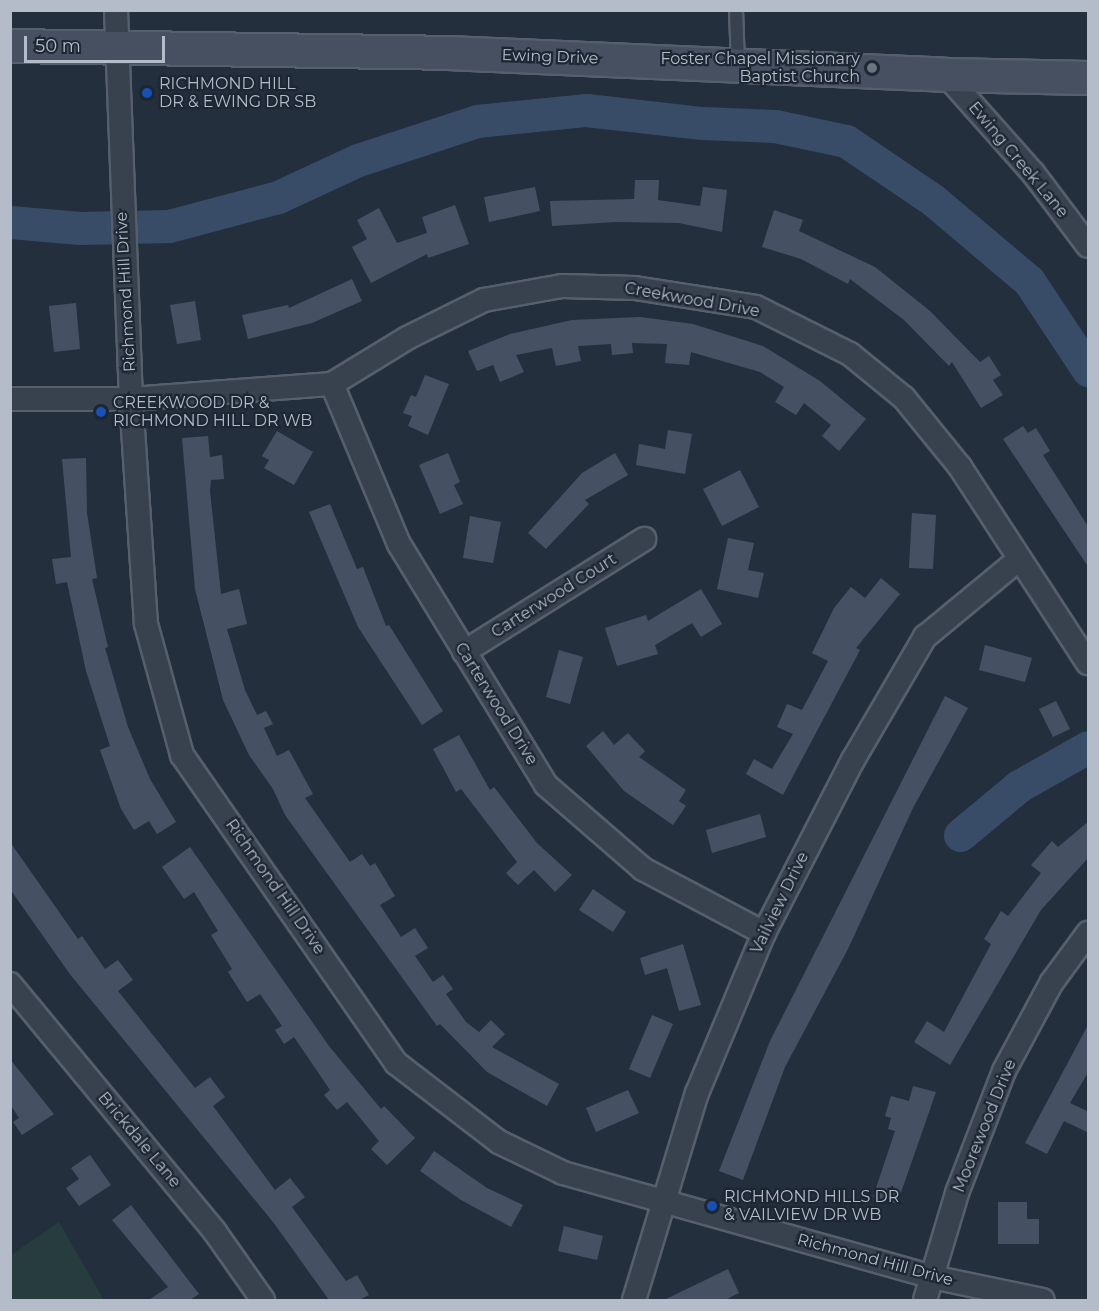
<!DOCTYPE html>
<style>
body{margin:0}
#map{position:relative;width:1099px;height:1311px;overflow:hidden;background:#242f3e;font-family:Montserrat,sans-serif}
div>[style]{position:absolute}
.green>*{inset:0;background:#263c3f}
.river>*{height:33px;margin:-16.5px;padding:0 16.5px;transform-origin:16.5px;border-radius:16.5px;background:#394c67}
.building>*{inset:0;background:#455162}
.roads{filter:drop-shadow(2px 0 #565f6c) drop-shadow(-2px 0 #565f6c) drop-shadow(0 2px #565f6c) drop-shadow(0 -2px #565f6c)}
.lane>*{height:12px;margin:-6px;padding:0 6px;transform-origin:6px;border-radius:6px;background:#38414e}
.street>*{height:22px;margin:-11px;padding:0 11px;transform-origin:11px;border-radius:11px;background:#38414e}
.secondary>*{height:32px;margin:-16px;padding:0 16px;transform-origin:16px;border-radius:16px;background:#465061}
.dots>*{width:16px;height:16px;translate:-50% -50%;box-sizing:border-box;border:3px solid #1d2633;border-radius:50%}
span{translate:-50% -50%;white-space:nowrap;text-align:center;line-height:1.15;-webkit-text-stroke:4.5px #1d2633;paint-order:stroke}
.street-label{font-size:16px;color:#b4bcc9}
.poi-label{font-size:16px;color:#b4bcc9}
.right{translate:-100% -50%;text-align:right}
.left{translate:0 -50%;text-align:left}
.frame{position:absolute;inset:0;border:12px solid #b4bcc9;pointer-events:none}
.scale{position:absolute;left:24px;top:36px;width:141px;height:27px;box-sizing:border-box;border:3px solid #b4bcc9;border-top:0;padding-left:8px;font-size:18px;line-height:21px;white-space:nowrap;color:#b4bcc9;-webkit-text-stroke:4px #1d2633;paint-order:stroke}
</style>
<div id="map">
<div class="green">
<i style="clip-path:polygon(59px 1222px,104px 1300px,11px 1300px,11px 1255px)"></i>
</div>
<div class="river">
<i style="left:10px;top:222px;width:70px;rotate:4.9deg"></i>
<i style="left:80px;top:228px;width:89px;rotate:-1.3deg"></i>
<i style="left:169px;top:226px;width:113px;rotate:-14.9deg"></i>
<i style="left:278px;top:197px;width:88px;rotate:-24.8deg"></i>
<i style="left:358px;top:160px;width:125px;rotate:-18.1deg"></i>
<i style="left:477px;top:121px;width:110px;rotate:-5.8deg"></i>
<i style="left:586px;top:110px;width:117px;rotate:6.4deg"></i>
<i style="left:702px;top:123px;width:73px;rotate:2.4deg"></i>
<i style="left:775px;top:126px;width:73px;rotate:11.9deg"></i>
<i style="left:846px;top:141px;width:105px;rotate:34.1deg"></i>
<i style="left:933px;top:200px;width:126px;rotate:40.2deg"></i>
<i style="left:1029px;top:281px;width:107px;rotate:56.5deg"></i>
<i style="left:960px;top:835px;width:77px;rotate:-39.7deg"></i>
<i style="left:1019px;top:786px;width:79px;rotate:-29.5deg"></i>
</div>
<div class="building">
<i style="clip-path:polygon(635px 180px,659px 180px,658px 200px,700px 206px,703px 187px,727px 190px,722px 232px,679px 223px,616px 222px,552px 226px,550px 201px,634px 199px)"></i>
<i style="clip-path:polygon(535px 187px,540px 211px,489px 222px,484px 197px)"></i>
<i style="clip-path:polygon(455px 205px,469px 244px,428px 258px,427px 254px,371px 283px,352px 247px,367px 239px,357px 220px,379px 208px,397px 243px,427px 233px,422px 217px)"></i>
<i style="clip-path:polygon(774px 210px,803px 220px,799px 231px,875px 267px,930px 311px,980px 362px,989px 356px,1001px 375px,993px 380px,1003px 395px,981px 408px,952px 362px,949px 366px,904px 320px,850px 279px,848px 284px,801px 259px,762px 247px)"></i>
<i style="clip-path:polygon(352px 279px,362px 301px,312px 323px,248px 339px,242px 315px,288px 305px,289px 308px)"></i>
<i style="clip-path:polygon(195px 301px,201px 340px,177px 344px,170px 305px)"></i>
<i style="clip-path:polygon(76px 303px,80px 349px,54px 352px,49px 306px)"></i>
<i style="clip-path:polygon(640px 317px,693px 324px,763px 346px,820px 381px,866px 419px,839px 451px,822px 436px,831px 425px,804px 403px,796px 415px,775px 402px,784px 387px,760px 372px,691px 352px,689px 365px,665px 363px,667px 344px,632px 343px,633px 353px,612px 355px,611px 344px,578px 346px,581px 361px,556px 366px,552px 348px,516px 355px,524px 372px,500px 382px,493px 365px,477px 371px,468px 351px,510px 334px,572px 320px)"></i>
<i style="clip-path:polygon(425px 375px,449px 384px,428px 435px,408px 426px,412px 416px,403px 413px,411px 395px,416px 397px)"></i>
<i style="clip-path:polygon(1023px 426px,1028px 433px,1036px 428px,1050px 451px,1043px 455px,1089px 528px,1089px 568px,1003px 439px)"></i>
<i style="clip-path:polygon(668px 430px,692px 434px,685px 474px,636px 465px,639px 444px,665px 449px)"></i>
<i style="clip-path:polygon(277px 431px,313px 452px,294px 485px,264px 468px,269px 460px,262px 456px)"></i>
<i style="clip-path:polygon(208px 436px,210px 457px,222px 455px,224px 479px,211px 480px,210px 491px,221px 594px,239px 589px,247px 624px,227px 629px,245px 690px,257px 715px,266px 711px,273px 724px,264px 728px,277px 756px,289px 750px,313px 794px,305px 798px,350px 862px,362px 854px,370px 866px,375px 863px,395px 896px,380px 905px,401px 937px,415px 928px,428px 948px,415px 956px,433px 982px,443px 975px,453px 989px,446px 994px,466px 1022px,479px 1032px,491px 1020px,505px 1034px,492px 1047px,559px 1084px,547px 1106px,487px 1072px,440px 1024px,437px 1026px,285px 815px,273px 789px,249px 755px,223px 700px,195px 589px,182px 438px)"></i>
<i style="clip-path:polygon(448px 453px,460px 482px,454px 485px,463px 504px,440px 514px,419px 465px)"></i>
<i style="clip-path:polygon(615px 453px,628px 475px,585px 500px,589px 504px,546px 549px,528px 533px,582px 473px)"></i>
<i style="clip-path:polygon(86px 458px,87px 513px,97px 578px,92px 579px,108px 647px,105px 648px,128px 727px,150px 779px,176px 822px,157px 834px,149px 821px,134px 830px,121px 809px,100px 750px,110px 746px,86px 671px,67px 582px,56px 584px,52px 559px,71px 557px,62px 459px)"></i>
<i style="clip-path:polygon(740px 470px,759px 507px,722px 526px,703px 489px)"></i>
<i style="clip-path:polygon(330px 504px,357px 569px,363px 567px,386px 626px,389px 625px,443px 711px,422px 725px,358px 627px,328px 557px,309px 512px)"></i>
<i style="clip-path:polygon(912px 513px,936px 515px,933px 569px,909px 568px)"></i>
<i style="clip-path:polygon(470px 516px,501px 522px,493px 563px,463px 558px)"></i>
<i style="clip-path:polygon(728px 538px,754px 543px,748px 570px,764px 573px,758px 598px,717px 589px)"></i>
<i style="clip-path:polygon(881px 578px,900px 594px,856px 648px,860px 650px,783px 795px,746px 774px,754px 759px,772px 769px,793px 734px,777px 727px,787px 704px,802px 710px,828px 661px,812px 653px,834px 608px,851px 587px,865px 598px)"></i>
<i style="clip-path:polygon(701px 589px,722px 624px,701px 637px,692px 623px,655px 645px,658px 654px,617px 666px,605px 628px,646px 615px,648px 621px)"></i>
<i style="clip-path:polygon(985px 645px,1032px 658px,1025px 682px,979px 670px)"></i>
<i style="clip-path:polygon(559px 650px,583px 657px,570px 704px,546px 697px)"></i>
<i style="clip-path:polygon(945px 696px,968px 708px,913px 808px,848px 949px,785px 1067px,743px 1180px,719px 1171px,770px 1041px)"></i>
<i style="clip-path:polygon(1056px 701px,1070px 729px,1053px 737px,1039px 709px)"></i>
<i style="clip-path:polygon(603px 731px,614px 745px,628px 733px,645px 751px,639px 757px,686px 790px,679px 801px,686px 806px,673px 825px,624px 791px,586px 746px)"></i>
<i style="clip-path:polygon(459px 735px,490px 790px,494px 787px,537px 843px,572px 875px,555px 892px,534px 870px,518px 885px,506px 873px,517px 862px,461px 789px,456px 792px,433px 749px)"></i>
<i style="clip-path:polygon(760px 814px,766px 837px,712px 853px,706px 830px)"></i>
<i style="clip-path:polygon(1089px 821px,1089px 857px,1041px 910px,950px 1065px,914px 1042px,927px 1021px,944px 1032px,991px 944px,984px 939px,1001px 911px,1008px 916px,1041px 873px,1031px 865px,1052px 841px,1058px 847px)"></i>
<i style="clip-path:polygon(10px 842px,78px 939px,82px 936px,105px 969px,118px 960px,133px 980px,118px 991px,195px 1088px,210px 1077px,225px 1097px,213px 1106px,275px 1190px,290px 1178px,305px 1197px,292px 1207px,346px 1281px,357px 1275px,369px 1295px,359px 1300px,329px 1300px,273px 1222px,69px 973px,10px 889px)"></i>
<i style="clip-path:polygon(190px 847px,329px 1046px,381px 1109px,384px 1106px,415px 1138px,387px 1165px,371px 1149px,379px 1141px,347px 1102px,337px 1110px,324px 1095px,330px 1090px,294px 1037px,284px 1044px,275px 1030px,282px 1026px,260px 994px,247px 1002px,228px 972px,232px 969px,211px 935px,218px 931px,194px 892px,184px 899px,162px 867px)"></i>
<i style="clip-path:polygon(593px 889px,626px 912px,613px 932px,579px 910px)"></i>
<i style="clip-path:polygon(683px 944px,701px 1005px,679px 1011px,667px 968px,645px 975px,640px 958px)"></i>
<i style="clip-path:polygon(652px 1015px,673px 1024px,650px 1078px,629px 1069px)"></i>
<i style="clip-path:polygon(1089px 1023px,1089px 1071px,1070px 1103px,1089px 1112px,1089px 1133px,1064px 1121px,1047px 1154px,1025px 1143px)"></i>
<i style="clip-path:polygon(10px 1059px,54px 1114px,22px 1135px,13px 1122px,19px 1118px,10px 1104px)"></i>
<i style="clip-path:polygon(913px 1086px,936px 1092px,897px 1204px,873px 1197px,895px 1131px,888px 1129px,891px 1118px,885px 1116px,891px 1096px,909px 1101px)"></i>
<i style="clip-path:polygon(628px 1090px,639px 1113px,596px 1132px,586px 1108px)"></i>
<i style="clip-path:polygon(434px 1151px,487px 1188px,523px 1205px,511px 1227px,461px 1200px,420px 1171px)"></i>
<i style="clip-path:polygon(90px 1155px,111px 1185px,79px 1206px,66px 1188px,79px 1179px,71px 1168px)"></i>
<i style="clip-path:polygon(998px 1202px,1027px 1202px,1027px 1219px,1039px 1219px,1039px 1244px,998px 1244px)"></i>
<i style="clip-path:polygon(131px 1205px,199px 1294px,190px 1300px,149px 1300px,168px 1287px,112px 1220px)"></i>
<i style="clip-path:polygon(564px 1226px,603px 1236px,597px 1260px,558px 1251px)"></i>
<i style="clip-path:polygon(728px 1269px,739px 1293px,725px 1300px,664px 1300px)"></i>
</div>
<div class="roads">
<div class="lane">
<i style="left:736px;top:10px;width:54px;rotate:87.9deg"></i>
</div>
<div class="street">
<i style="left:116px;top:10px;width:389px;rotate:87.8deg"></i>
<i style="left:131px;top:399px;width:225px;rotate:86.2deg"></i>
<i style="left:146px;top:624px;width:136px;rotate:74.6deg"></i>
<i style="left:182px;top:755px;width:375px;rotate:55.2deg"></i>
<i style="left:396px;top:1063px;width:130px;rotate:37.5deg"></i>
<i style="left:499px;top:1142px;width:71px;rotate:25.8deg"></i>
<i style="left:563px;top:1173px;width:383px;rotate:15.7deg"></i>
<i style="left:932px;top:1277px;width:113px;rotate:11.7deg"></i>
<i style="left:946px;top:75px;width:131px;rotate:48.4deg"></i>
<i style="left:1033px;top:173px;width:91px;rotate:53deg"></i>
<i style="left:332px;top:384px;width:173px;rotate:67.3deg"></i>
<i style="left:399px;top:544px;width:282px;rotate:58.6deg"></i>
<i style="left:546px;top:785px;width:128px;rotate:40.9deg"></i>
<i style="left:643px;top:869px;width:137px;rotate:27.9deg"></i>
<i style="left:10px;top:399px;width:121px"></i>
<i style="left:131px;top:399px;width:202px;rotate:-4.3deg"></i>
<i style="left:332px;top:384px;width:88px;rotate:-31.5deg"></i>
<i style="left:407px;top:338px;width:86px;rotate:-26.3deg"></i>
<i style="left:484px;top:300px;width:79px;rotate:-10.2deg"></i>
<i style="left:562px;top:286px;width:73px;rotate:1.6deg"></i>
<i style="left:635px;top:288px;width:122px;rotate:8.9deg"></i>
<i style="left:756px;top:307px;width:105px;rotate:26.6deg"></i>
<i style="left:850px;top:354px;width:70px;rotate:39.2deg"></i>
<i style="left:904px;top:398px;width:89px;rotate:50.9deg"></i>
<i style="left:960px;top:467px;width:234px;rotate:56.9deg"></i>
<i style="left:464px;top:652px;width:213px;rotate:-32.1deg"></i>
<i style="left:10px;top:984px;width:322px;rotate:50.4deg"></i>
<i style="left:215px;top:1232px;width:83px;rotate:54.8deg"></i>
<i style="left:634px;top:1300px;width:216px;rotate:-73.1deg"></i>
<i style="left:697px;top:1093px;width:173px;rotate:-67.3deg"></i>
<i style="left:764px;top:933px;width:195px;rotate:-62.8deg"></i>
<i style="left:853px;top:760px;width:143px;rotate:-59.7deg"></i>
<i style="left:925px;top:637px;width:121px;rotate:-39.6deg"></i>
<i style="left:925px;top:1300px;width:112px;rotate:-73.3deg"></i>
<i style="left:957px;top:1193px;width:131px;rotate:-68.9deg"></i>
<i style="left:1004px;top:1071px;width:101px;rotate:-61.7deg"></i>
<i style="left:1052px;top:982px;width:61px;rotate:-53.7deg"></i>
</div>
<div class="secondary">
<i style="left:10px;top:46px;width:438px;rotate:0.9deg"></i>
<i style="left:448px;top:53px;width:498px;rotate:2.5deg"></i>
<i style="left:946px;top:75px;width:142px;rotate:1.2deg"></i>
</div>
</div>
<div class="dots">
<i style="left:872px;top:68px;background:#6b7280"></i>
<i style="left:147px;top:93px;background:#1a4fb4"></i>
<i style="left:101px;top:412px;background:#1a4fb4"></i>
<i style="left:712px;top:1206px;background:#1a4fb4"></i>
</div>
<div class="street-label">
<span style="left:550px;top:57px;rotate:2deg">Ewing Drive</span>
<span style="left:1018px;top:160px;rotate:50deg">Ewing Creek Lane</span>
<span style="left:126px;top:292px;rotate:-93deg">Richmond Hill Drive</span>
<span style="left:692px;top:300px;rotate:10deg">Creekwood Drive</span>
<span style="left:554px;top:596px;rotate:-32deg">Carterwood Court</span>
<span style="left:496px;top:704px;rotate:58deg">Carterwood Drive</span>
<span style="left:275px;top:887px;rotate:55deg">Richmond Hill Drive</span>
<span style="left:780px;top:903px;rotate:-64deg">Vailview Drive</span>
<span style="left:985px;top:1126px;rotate:-68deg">Moorewood Drive</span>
<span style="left:139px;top:1140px;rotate:50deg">Brickdale Lane</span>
<span style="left:875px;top:1260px;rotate:15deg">Richmond Hill Drive</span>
</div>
<div class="poi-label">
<span class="right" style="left:860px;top:68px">Foster Chapel Missionary<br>Baptist Church</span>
<span class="left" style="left:159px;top:93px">RICHMOND HILL<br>DR &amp; EWING DR SB</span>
<span class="left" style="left:113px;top:412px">CREEKWOOD DR &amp;<br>RICHMOND HILL DR WB</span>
<span class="left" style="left:724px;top:1206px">RICHMOND HILLS DR<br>&amp; VAILVIEW DR WB</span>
</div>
<div class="frame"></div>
<div class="scale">50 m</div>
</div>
